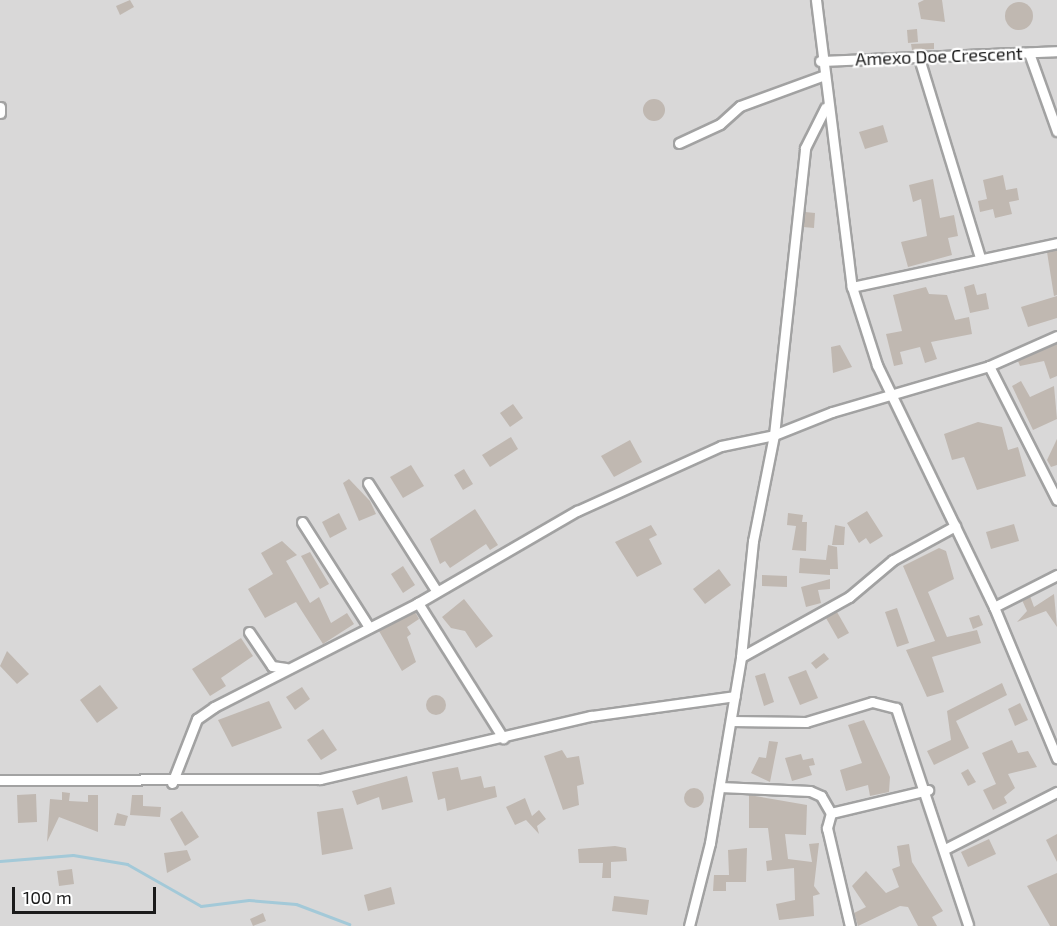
<!DOCTYPE html>
<style>
body{margin:0}
#map{position:relative;width:1057px;height:926px;overflow:hidden;background:#ece9e1;font-family:"Exo 2",sans-serif}
div>[style]{position:absolute}
.residential>*{inset:0;background:#d9d8d8}
.stream>*{height:3px;margin:-1.5px;padding:0 1.5px;transform-origin:1.5px;border-radius:1.5px;background:#a3c9d8}
.building>*{inset:0;background:#c0b8b1}
.round{border-radius:50%}
.roads{filter:drop-shadow(2px 0 #a2a2a2) drop-shadow(-2px 0 #a2a2a2) drop-shadow(0 2px #a2a2a2) drop-shadow(0 -2px #a2a2a2)}
.minor>*{height:9px;margin:-4.5px;padding:0 4.5px;transform-origin:4.5px;border-radius:4.5px;background:#fff}
span{translate:-50% -50%;white-space:nowrap;text-align:center;line-height:1.15;-webkit-text-stroke:4.5px #fff;paint-order:stroke}
.street-label{font-size:18px;color:#1b1b1b}
.scale{position:absolute;left:12px;top:887px;width:144px;height:27px;box-sizing:border-box;border:3px solid #1b1b1b;border-top:0;padding-left:8px;font-size:18px;line-height:21px;white-space:nowrap;color:#1b1b1b;-webkit-text-stroke:4px #fff;paint-order:stroke}
</style>
<div id="map">
<div class="residential">
<i style="clip-path:polygon(0 0,1057px 0,1057px 926px,0 926px)"></i>
</div>
<div class="stream">
<i style="left:0;top:861px;width:73px;rotate:-4.7deg"></i>
<i style="left:73px;top:855px;width:55px;rotate:9.5deg"></i>
<i style="left:127px;top:864px;width:85px;rotate:29.6deg"></i>
<i style="left:201px;top:906px;width:48px;rotate:-7.1deg"></i>
<i style="left:249px;top:900px;width:47px;rotate:4.9deg"></i>
<i style="left:296px;top:904px;width:57px;rotate:20.7deg"></i>
</div>
<div class="building">
<i style="clip-path:polygon(130px 0,134px 7px,120px 15px,116px 6px)"></i>
<i style="clip-path:polygon(924px 0,942px 0,945px 22px,921px 19px,918px 3px)"></i>
<i class="round" style="left:1005px;top:2px;width:28px;height:28px"></i>
<i style="clip-path:polygon(917px 29px,918px 42px,908px 43px,907px 30px)"></i>
<i style="clip-path:polygon(934px 43px,934px 49px,912px 50px,911px 44px)"></i>
<i class="round" style="left:643px;top:99px;width:22px;height:22px"></i>
<i style="clip-path:polygon(883px 125px,888px 142px,865px 149px,859px 132px)"></i>
<i style="clip-path:polygon(1003px 175px,1006px 190px,1017px 188px,1019px 200px,1009px 202px,1012px 214px,995px 218px,993px 209px,980px 212px,978px 201px,987px 199px,983px 180px)"></i>
<i style="clip-path:polygon(933px 179px,940px 218px,954px 215px,958px 236px,948px 238px,952px 255px,908px 267px,901px 242px,927px 236px,921px 199px,913px 202px,909px 185px)"></i>
<i style="clip-path:polygon(805px 212px,815px 213px,814px 228px,803px 227px)"></i>
<i style="clip-path:polygon(1057px 250px,1057px 295px,1054px 296px,1047px 252px)"></i>
<i style="clip-path:polygon(974px 284px,977px 295px,986px 293px,989px 309px,970px 313px,964px 287px)"></i>
<i style="clip-path:polygon(926px 287px,929px 294px,947px 295px,955px 320px,969px 317px,972px 334px,931px 342px,937px 359px,925px 363px,920px 347px,900px 352px,903px 364px,894px 366px,886px 334px,902px 331px,893px 295px)"></i>
<i style="clip-path:polygon(1057px 296px,1057px 318px,1028px 327px,1021px 307px)"></i>
<i style="clip-path:polygon(1057px 343px,1057px 376px,1050px 379px,1044px 361px,1020px 366px,1018px 361px)"></i>
<i style="clip-path:polygon(840px 345px,852px 367px,833px 373px,831px 347px)"></i>
<i style="clip-path:polygon(1021px 381px,1030px 397px,1054px 386px,1057px 419px,1033px 430px,1012px 386px)"></i>
<i style="clip-path:polygon(513px 404px,523px 418px,510px 427px,500px 413px)"></i>
<i style="clip-path:polygon(978px 422px,1002px 427px,1008px 450px,1018px 447px,1026px 476px,977px 490px,964px 457px,952px 460px,944px 434px)"></i>
<i style="clip-path:polygon(511px 437px,518px 449px,490px 467px,482px 455px)"></i>
<i style="clip-path:polygon(1057px 439px,1057px 465px,1051px 467px,1047px 460px)"></i>
<i style="clip-path:polygon(630px 440px,642px 462px,614px 477px,601px 456px)"></i>
<i style="clip-path:polygon(411px 465px,424px 486px,403px 498px,390px 477px)"></i>
<i style="clip-path:polygon(464px 469px,473px 484px,463px 490px,454px 475px)"></i>
<i style="clip-path:polygon(349px 479px,370px 501px,376px 514px,359px 521px,343px 483px)"></i>
<i style="clip-path:polygon(475px 509px,498px 545px,490px 550px,486px 544px,450px 568px,445px 561px,440px 564px,430px 539px)"></i>
<i style="clip-path:polygon(867px 511px,883px 536px,870px 544px,866px 538px,859px 543px,847px 523px)"></i>
<i style="clip-path:polygon(339px 513px,347px 529px,330px 538px,322px 522px)"></i>
<i style="clip-path:polygon(788px 513px,803px 515px,802px 522px,807px 522px,806px 551px,792px 550px,796px 526px,787px 525px)"></i>
<i style="clip-path:polygon(1014px 524px,1019px 541px,991px 549px,986px 532px)"></i>
<i style="clip-path:polygon(651px 525px,657px 535px,649px 539px,662px 564px,637px 577px,615px 542px)"></i>
<i style="clip-path:polygon(835px 525px,845px 527px,844px 545px,832px 545px)"></i>
<i style="clip-path:polygon(282px 541px,297px 555px,286px 561px,310px 603px,319px 597px,331px 623px,347px 613px,354px 624px,323px 644px,296px 602px,265px 618px,248px 589px,273px 574px,261px 553px)"></i>
<i style="clip-path:polygon(828px 545px,837px 547px,838px 569px,830px 569px,830px 575px,799px 573px,800px 558px,826px 560px)"></i>
<i style="clip-path:polygon(939px 548px,946px 551px,954px 579px,928px 592px,947px 637px,977px 630px,981px 643px,932px 657px,944px 692px,927px 697px,906px 650px,935px 641px,903px 566px)"></i>
<i style="clip-path:polygon(310px 552px,329px 584px,320px 589px,301px 556px)"></i>
<i style="clip-path:polygon(403px 566px,415px 585px,403px 593px,391px 574px)"></i>
<i style="clip-path:polygon(719px 569px,731px 585px,705px 604px,693px 589px)"></i>
<i style="clip-path:polygon(762px 575px,787px 576px,787px 587px,762px 586px)"></i>
<i style="clip-path:polygon(830px 579px,830px 589px,818px 590px,821px 603px,806px 607px,801px 587px)"></i>
<i style="clip-path:polygon(1054px 594px,1057px 627px,1046px 611px,1017px 622px,1027px 611px,1022px 600px,1030px 596px,1034px 607px)"></i>
<i style="clip-path:polygon(464px 599px,493px 636px,476px 648px,465px 631px,451px 628px,442px 617px)"></i>
<i style="clip-path:polygon(897px 608px,909px 643px,897px 647px,885px 612px)"></i>
<i style="clip-path:polygon(415px 612px,419px 619px,407px 627px,411px 634px,407px 637px,416px 662px,402px 671px,379px 631px)"></i>
<i style="clip-path:polygon(837px 612px,849px 633px,838px 639px,826px 618px)"></i>
<i style="clip-path:polygon(979px 615px,983px 625px,973px 629px,969px 618px)"></i>
<i style="clip-path:polygon(241px 638px,253px 656px,221px 678px,226px 686px,210px 696px,192px 669px)"></i>
<i style="clip-path:polygon(7px 651px,29px 674px,17px 684px,0 666px)"></i>
<i style="clip-path:polygon(824px 653px,829px 659px,816px 669px,811px 663px)"></i>
<i style="clip-path:polygon(806px 670px,818px 698px,800px 705px,788px 677px)"></i>
<i style="clip-path:polygon(765px 673px,774px 702px,764px 706px,755px 676px)"></i>
<i style="clip-path:polygon(1002px 683px,1007px 695px,956px 721px,969px 748px,934px 765px,927px 751px,951px 740px,947px 711px)"></i>
<i style="clip-path:polygon(100px 685px,118px 708px,97px 723px,80px 700px)"></i>
<i style="clip-path:polygon(302px 687px,310px 699px,295px 710px,286px 697px)"></i>
<i class="round" style="left:426px;top:695px;width:20px;height:20px"></i>
<i style="clip-path:polygon(269px 701px,282px 728px,232px 747px,218px 720px)"></i>
<i style="clip-path:polygon(1020px 703px,1028px 720px,1015px 726px,1008px 709px)"></i>
<i style="clip-path:polygon(864px 720px,890px 777px,889px 792px,870px 796px,868px 785px,846px 791px,840px 770px,862px 763px,848px 725px)"></i>
<i style="clip-path:polygon(323px 729px,337px 750px,321px 760px,307px 740px)"></i>
<i style="clip-path:polygon(1012px 740px,1018px 753px,1028px 751px,1037px 767px,1008px 774px,1015px 788px,1004px 797px,1007px 803px,993px 810px,983px 790px,996px 784px,982px 753px)"></i>
<i style="clip-path:polygon(769px 741px,778px 742px,770px 782px,751px 773px,759px 757px,766px 758px)"></i>
<i style="clip-path:polygon(562px 750px,567px 758px,579px 756px,584px 784px,577px 786px,579px 805px,563px 810px,544px 756px)"></i>
<i style="clip-path:polygon(801px 754px,803px 760px,813px 758px,815px 765px,809px 766px,812px 775px,792px 781px,785px 758px)"></i>
<i style="clip-path:polygon(458px 767px,461px 780px,481px 776px,484px 788px,495px 786px,497px 797px,447px 811px,445px 798px,438px 800px,432px 772px)"></i>
<i style="clip-path:polygon(968px 769px,976px 782px,968px 786px,961px 773px)"></i>
<i style="clip-path:polygon(407px 776px,413px 802px,382px 810px,379px 797px,357px 805px,352px 791px)"></i>
<i class="round" style="left:684px;top:788px;width:20px;height:20px"></i>
<i style="clip-path:polygon(62px 792px,70px 793px,69px 801px,88px 802px,88px 795px,98px 795px,98px 832px,59px 817px,47px 842px,50px 799px,62px 800px)"></i>
<i style="clip-path:polygon(36px 794px,37px 822px,18px 823px,17px 795px)"></i>
<i style="clip-path:polygon(132px 795px,143px 795px,143px 806px,161px 807px,160px 817px,130px 815px)"></i>
<i style="clip-path:polygon(749px 795px,807px 805px,806px 835px,785px 834px,788px 859px,812px 862px,809px 844px,819px 843px,814px 886px,820px 894px,813px 896px,814px 916px,779px 920px,776px 904px,795px 900px,794px 868px,767px 871px,766px 861px,772px 860px,768px 828px,749px 828px)"></i>
<i style="clip-path:polygon(525px 798px,532px 816px,539px 810px,546px 819px,537px 826px,539px 834px,526px 820px,515px 825px,506px 807px)"></i>
<i style="clip-path:polygon(343px 808px,353px 849px,322px 855px,317px 812px)"></i>
<i style="clip-path:polygon(182px 811px,199px 837px,185px 846px,170px 819px)"></i>
<i style="clip-path:polygon(117px 813px,128px 816px,125px 826px,114px 825px)"></i>
<i style="clip-path:polygon(1057px 834px,1057px 862px,1046px 840px)"></i>
<i style="clip-path:polygon(989px 839px,996px 854px,968px 867px,961px 852px)"></i>
<i style="clip-path:polygon(909px 844px,912px 862px,943px 911px,932px 917px,937px 926px,918px 926px,908px 907px,900px 906px,858px 926px,854px 913px,866px 907px,852px 886px,866px 871px,886px 893px,899px 887px,892px 869px,900px 866px,897px 846px)"></i>
<i style="clip-path:polygon(615px 846px,626px 848px,627px 861px,611px 862px,611px 878px,602px 878px,603px 863px,579px 863px,578px 849px)"></i>
<i style="clip-path:polygon(747px 848px,746px 882px,726px 882px,726px 891px,713px 891px,714px 875px,729px 875px,728px 850px)"></i>
<i style="clip-path:polygon(187px 850px,191px 860px,167px 873px,164px 853px)"></i>
<i style="clip-path:polygon(72px 869px,74px 884px,59px 886px,57px 871px)"></i>
<i style="clip-path:polygon(1057px 873px,1057px 926px,1050px 926px,1027px 886px)"></i>
<i style="clip-path:polygon(391px 887px,395px 904px,368px 911px,364px 895px)"></i>
<i style="clip-path:polygon(614px 896px,649px 900px,647px 915px,612px 911px)"></i>
<i style="clip-path:polygon(263px 913px,266px 921px,253px 926px,250px 919px)"></i>
</div>
<div class="roads">
<div class="minor">
<i style="left:816px;top:0;width:289px;rotate:82.9deg"></i>
<i style="left:852px;top:287px;width:82px;rotate:72.2deg"></i>
<i style="left:877px;top:365px;width:269px;rotate:64.2deg"></i>
<i style="left:994px;top:607px;width:164px;rotate:67.4deg"></i>
<i style="left:1029px;top:53px;width:83px;rotate:70.3deg"></i>
<i style="left:919px;top:58px;width:209px;rotate:73deg"></i>
<i style="left:820px;top:61px;width:237px;rotate:-2.4deg"></i>
<i style="left:0;top:107px;width:6px;rotate:90deg"></i>
<i style="left:679px;top:143px;width:45px;rotate:-24.9deg"></i>
<i style="left:720px;top:124px;width:27px;rotate:-42deg"></i>
<i style="left:740px;top:106px;width:87px;rotate:-20.1deg"></i>
<i style="left:852px;top:287px;width:210px;rotate:-12.1deg"></i>
<i style="left:989px;top:366px;width:150px;rotate:63.1deg"></i>
<i style="left:368px;top:483px;width:127px;rotate:57.6deg"></i>
<i style="left:302px;top:522px;width:125px;rotate:57.5deg"></i>
<i style="left:418px;top:603px;width:160px;rotate:57.8deg"></i>
<i style="left:994px;top:607px;width:71px;rotate:-26.9deg"></i>
<i style="left:249px;top:632px;width:41px;rotate:55.9deg"></i>
<i style="left:272px;top:666px;width:14px;rotate:8deg"></i>
<i style="left:741px;top:657px;width:124px;rotate:-29.1deg"></i>
<i style="left:849px;top:597px;width:57px;rotate:-40.1deg"></i>
<i style="left:893px;top:560px;width:71px;rotate:-28.7deg"></i>
<i style="left:731px;top:721px;width:75px;rotate:0.8deg"></i>
<i style="left:806px;top:722px;width:69px;rotate:-16.9deg"></i>
<i style="left:872px;top:702px;width:25px;rotate:14deg"></i>
<i style="left:896px;top:708px;width:228px;rotate:71.6deg"></i>
<i style="left:0;top:780px;width:320px;rotate:-0.2deg"></i>
<i style="left:320px;top:779px;width:278px;rotate:-13.1deg"></i>
<i style="left:591px;top:716px;width:145px;rotate:-7.9deg"></i>
<i style="left:172px;top:783px;width:69px;rotate:-68.7deg"></i>
<i style="left:197px;top:719px;width:21px;rotate:-35deg"></i>
<i style="left:214px;top:707px;width:229px;rotate:-27deg"></i>
<i style="left:418px;top:603px;width:184px;rotate:-30.1deg"></i>
<i style="left:577px;top:511px;width:158px;rotate:-24.3deg"></i>
<i style="left:721px;top:446px;width:54px;rotate:-11.7deg"></i>
<i style="left:774px;top:435px;width:62px;rotate:-21.6deg"></i>
<i style="left:832px;top:412px;width:164px;rotate:-16.3deg"></i>
<i style="left:989px;top:366px;width:74px;rotate:-23.8deg"></i>
<i style="left:720px;top:787px;width:90px;rotate:2.5deg"></i>
<i style="left:810px;top:791px;width:12px;rotate:24deg"></i>
<i style="left:821px;top:796px;width:20px;rotate:60deg"></i>
<i style="left:831px;top:813px;width:100px;rotate:-13.3deg"></i>
<i style="left:831px;top:813px;width:16px;rotate:105deg"></i>
<i style="left:827px;top:828px;width:101px;rotate:76.8deg"></i>
<i style="left:945px;top:849px;width:126px;rotate:-27deg"></i>
<i style="left:689px;top:926px;width:86px;rotate:-75.8deg"></i>
<i style="left:710px;top:843px;width:189px;rotate:-80.5deg"></i>
<i style="left:741px;top:657px;width:117px;rotate:-84.1deg"></i>
<i style="left:753px;top:541px;width:108px;rotate:-78.8deg"></i>
<i style="left:774px;top:435px;width:289px;rotate:-83.8deg"></i>
<i style="left:805px;top:148px;width:45px;rotate:-63.4deg"></i>
</div>
</div>
<div class="street-label">
<span style="left:939px;top:56px;rotate:-2deg">Amexo Doe Crescent</span>
</div>
<div class="scale">100 m</div>
</div>
